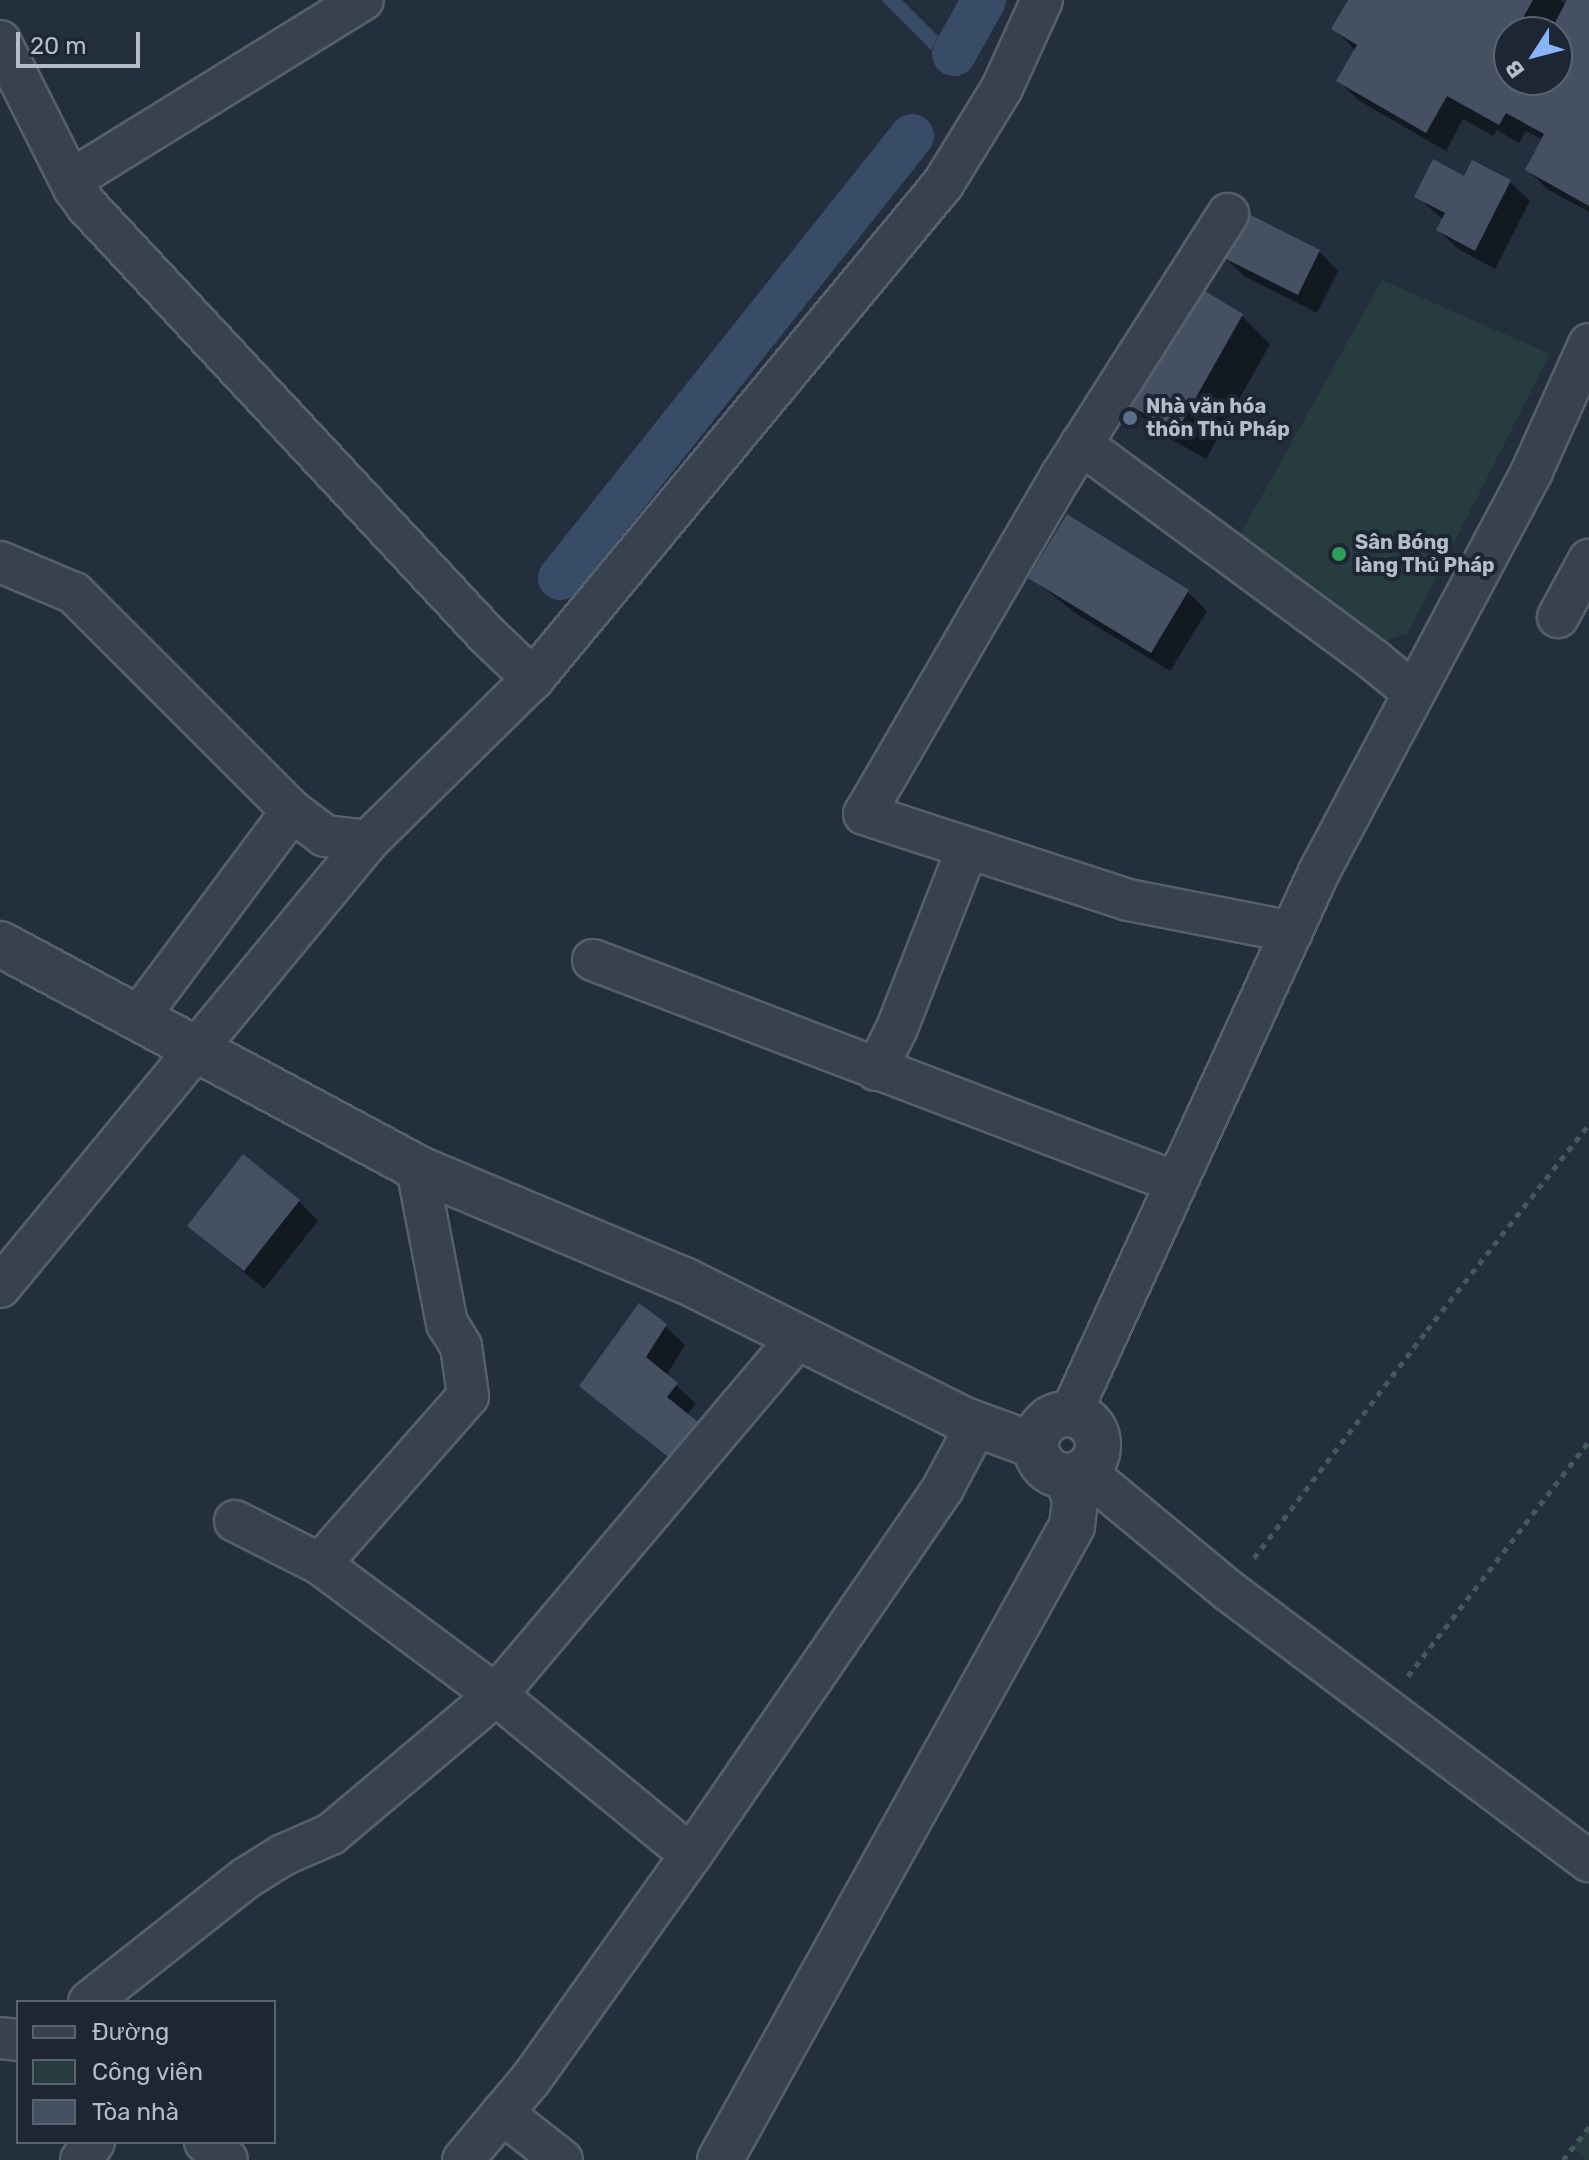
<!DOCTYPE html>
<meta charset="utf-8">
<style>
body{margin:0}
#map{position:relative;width:1589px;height:2160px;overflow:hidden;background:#242f3e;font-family:Rubik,sans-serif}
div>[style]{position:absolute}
.green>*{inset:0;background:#263c3f}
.water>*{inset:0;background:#394c67}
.shadow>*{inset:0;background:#0007}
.canal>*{height:44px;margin:-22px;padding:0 22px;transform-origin:22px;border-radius:22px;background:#394c67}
.building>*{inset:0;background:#455162}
.path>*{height:5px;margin-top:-2.5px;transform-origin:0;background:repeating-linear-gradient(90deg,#44595c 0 6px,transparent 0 12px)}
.roads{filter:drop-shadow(2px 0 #565f6c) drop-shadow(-2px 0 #565f6c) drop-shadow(0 2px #565f6c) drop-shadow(0 -2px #565f6c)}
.minor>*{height:40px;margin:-20px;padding:0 20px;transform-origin:20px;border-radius:20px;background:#38414e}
.tertiary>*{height:44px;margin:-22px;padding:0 22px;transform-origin:22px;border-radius:22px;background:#38414e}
.tertiary>.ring{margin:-22px;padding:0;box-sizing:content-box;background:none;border:44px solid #38414e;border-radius:50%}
.dots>*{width:22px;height:22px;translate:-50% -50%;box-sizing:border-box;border:4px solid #1d2633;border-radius:50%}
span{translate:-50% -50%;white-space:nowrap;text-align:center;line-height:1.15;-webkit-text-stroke:8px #1d2633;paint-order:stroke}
.poi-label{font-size:20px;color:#b4bcc9;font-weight:700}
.left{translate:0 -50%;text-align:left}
.legend{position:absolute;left:16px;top:2000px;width:260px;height:144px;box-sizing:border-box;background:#1d2633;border:2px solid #59626f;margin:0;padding:10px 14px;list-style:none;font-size:24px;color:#b4bcc9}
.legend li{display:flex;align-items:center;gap:16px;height:40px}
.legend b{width:40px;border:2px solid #59626f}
.north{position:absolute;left:1493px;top:16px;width:80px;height:80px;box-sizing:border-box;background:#1d2633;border:2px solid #59626f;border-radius:50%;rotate:234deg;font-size:22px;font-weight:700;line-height:32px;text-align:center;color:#b4bcc9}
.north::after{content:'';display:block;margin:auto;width:28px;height:36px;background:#8ab4f8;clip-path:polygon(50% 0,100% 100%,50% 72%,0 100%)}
.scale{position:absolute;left:16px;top:32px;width:124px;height:36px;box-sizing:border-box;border:4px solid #b4bcc9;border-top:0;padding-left:10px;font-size:24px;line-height:28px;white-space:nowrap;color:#b4bcc9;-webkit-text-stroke:6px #1d2633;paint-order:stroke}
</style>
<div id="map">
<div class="green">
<i style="clip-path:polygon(1382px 280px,1550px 354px,1408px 633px,1385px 641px,1240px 535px)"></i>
<i style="clip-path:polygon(1589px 2127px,1589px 2160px,1587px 2160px,1572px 2148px)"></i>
</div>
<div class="water">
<i style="clip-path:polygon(881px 0,902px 0,938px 36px,931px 50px)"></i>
</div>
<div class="shadow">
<i style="clip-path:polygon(evenodd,1350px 0,1561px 0,1566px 6px,1569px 0,1589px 0,1589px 212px,1547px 189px,1527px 169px,1543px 140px,1526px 131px,1519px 143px,1497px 130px,1493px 136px,1463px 119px,1446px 151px,1358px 100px,1339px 81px,1356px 51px,1334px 29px,1350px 0,1509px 32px,1557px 32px,1557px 80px,1509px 80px,1509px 32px)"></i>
<i style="clip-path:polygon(1473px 163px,1510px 182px,1530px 201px,1495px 269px,1458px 249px,1438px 230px,1444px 220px,1416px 196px,1465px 178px)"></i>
<i style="clip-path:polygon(1319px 251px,1338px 271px,1317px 313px,1244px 276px,1224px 257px)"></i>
<i style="clip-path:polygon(1241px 315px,1270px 344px,1206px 459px,1158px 432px,1129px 404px)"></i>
<i style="clip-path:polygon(1030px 577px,1188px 592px,1207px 611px,1170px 671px,1078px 615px)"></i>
<i style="clip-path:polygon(299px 1201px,318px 1221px,264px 1289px,189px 1226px)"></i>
<i style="clip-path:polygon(665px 1326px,685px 1345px,666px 1376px,696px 1404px,687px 1415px,699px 1484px,582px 1386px)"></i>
</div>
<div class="canal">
<i style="left:954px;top:54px;width:62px;rotate:-60.9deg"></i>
<i style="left:560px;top:578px;width:565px;rotate:-51.47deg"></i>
</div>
<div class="building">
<i style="clip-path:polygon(1348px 0,1533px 0,1515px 32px,1509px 32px,1504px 51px,1509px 54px,1509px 80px,1557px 80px,1557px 32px,1550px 32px,1567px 0,1589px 0,1589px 206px,1525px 170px,1544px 134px,1506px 113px,1499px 125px,1447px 96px,1426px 133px,1336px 81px,1357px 45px,1331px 29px)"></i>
<i style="clip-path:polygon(1433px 159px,1464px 176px,1472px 160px,1511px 180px,1475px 251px,1436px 230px,1445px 213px,1414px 197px)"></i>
<i style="clip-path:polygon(1245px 212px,1320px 250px,1298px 295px,1222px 257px)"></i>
<i style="clip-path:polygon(1193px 284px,1243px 314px,1177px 431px,1126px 404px)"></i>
<i style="clip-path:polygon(1067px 514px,1189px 590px,1151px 653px,1028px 578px)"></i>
<i style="clip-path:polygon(243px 1154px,300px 1200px,244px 1271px,187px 1226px)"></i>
<i style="clip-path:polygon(639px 1303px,667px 1324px,646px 1357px,678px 1383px,667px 1397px,708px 1430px,679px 1466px,579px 1386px)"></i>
</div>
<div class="path">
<i style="left:1254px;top:1558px;width:286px;rotate:-52.8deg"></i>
<i style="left:1427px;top:1330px;width:262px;rotate:-51.8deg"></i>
<i style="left:1408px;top:1676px;width:297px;rotate:-52.4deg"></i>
<i style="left:1563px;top:2160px;width:42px;rotate:-51.8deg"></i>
</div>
<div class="roads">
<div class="minor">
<i style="left:0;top:41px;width:165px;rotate:63.3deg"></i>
<i style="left:74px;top:188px;width:24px;rotate:54deg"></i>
<i style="left:88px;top:207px;width:585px;rotate:47.01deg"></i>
<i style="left:487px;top:635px;width:64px;rotate:43.7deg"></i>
<i style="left:71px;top:180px;width:343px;rotate:-31.7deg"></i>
<i style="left:1228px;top:214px;width:311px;rotate:122.5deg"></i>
<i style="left:1061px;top:476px;width:391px;rotate:120.2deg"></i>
<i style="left:864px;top:814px;width:278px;rotate:18deg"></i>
<i style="left:1128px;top:900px;width:167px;rotate:11deg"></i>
<i style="left:1081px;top:444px;width:365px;rotate:36.4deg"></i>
<i style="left:1375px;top:661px;width:50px;rotate:39.4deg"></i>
<i style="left:0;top:562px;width:80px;rotate:22.7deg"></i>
<i style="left:74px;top:593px;width:308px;rotate:45deg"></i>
<i style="left:292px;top:811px;width:41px;rotate:37.1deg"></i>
<i style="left:325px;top:836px;width:43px;rotate:6.6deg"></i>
<i style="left:1558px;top:617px;width:65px;rotate:-61.5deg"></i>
<i style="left:593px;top:960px;width:623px;rotate:20.88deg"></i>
<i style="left:137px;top:1019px;width:259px;rotate:-53.3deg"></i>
<i style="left:876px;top:1070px;width:47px;rotate:-63.4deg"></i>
<i style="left:897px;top:1028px;width:192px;rotate:-68.6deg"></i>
<i style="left:0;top:1287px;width:578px;rotate:-50.47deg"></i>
<i style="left:368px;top:841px;width:231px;rotate:-44.5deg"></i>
<i style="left:533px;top:679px;width:643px;rotate:-50.37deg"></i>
<i style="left:943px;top:184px;width:113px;rotate:-58.4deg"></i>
<i style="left:1002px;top:88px;width:97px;rotate:-65.6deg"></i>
<i style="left:1070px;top:1415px;width:597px;rotate:-65.37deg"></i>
<i style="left:1319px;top:872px;width:454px;rotate:-62deg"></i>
<i style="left:1532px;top:471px;width:139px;rotate:-65.8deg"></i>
<i style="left:1084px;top:1471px;width:188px;rotate:39.6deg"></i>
<i style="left:1229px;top:1591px;width:450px;rotate:36.9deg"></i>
<i style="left:235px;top:1521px;width:95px;rotate:26.8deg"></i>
<i style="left:320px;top:1564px;width:219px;rotate:36.7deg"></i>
<i style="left:496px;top:1695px;width:252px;rotate:39.4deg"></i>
<i style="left:320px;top:1564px;width:224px;rotate:-48.6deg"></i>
<i style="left:468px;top:1396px;width:50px;rotate:-98deg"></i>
<i style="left:461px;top:1346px;width:26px;rotate:-122deg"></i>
<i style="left:447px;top:1324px;width:159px;rotate:-100.9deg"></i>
<i style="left:89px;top:2002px;width:200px;rotate:-38.3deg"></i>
<i style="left:246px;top:1878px;width:44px;rotate:-31.9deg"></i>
<i style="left:283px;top:1855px;width:52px;rotate:-23.6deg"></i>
<i style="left:331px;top:1834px;width:216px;rotate:-40.1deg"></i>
<i style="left:496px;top:1695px;width:469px;rotate:-49.8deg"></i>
<i style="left:0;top:2038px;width:18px;rotate:6deg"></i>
<i style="left:502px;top:2113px;width:76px;rotate:38.1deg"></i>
<i style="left:205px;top:2142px;width:28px;rotate:39deg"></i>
<i style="left:81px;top:2160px;width:22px;rotate:-54deg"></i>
<i style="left:463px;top:2160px;width:106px;rotate:-50deg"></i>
<i style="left:531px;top:2079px;width:275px;rotate:-54.5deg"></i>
<i style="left:691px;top:1855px;width:445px;rotate:-55.5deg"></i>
<i style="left:943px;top:1488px;width:72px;rotate:-62deg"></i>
</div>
<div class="tertiary">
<i style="left:0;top:944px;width:473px;rotate:28.2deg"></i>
<i style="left:417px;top:1168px;width:290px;rotate:22.8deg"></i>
<i style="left:684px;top:1280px;width:316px;rotate:26.5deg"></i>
<i style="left:967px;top:1421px;width:73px;rotate:19.9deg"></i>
<i class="ring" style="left:1036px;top:1414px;width:18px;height:18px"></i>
<i style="left:720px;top:2160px;width:725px;rotate:-60.96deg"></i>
<i style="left:1072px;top:1526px;width:25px;rotate:-83deg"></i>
<i style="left:1075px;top:1501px;width:26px;rotate:-106deg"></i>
</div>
</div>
<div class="dots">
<i style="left:1130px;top:418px;background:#5c6f8a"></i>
<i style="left:1339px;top:554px;background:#2e9e5b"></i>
</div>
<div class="poi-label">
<span class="left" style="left:1146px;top:418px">Nhà văn hóa<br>thôn Thủ Pháp</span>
<span class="left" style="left:1355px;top:554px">Sân Bóng<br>làng Thủ Pháp</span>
</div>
<ul class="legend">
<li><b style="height:10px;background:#38414e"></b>Đường</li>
<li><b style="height:22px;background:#263c3f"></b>Công viên</li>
<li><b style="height:22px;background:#455162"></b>Tòa nhà</li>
</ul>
<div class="north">B</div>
<div class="scale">20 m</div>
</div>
